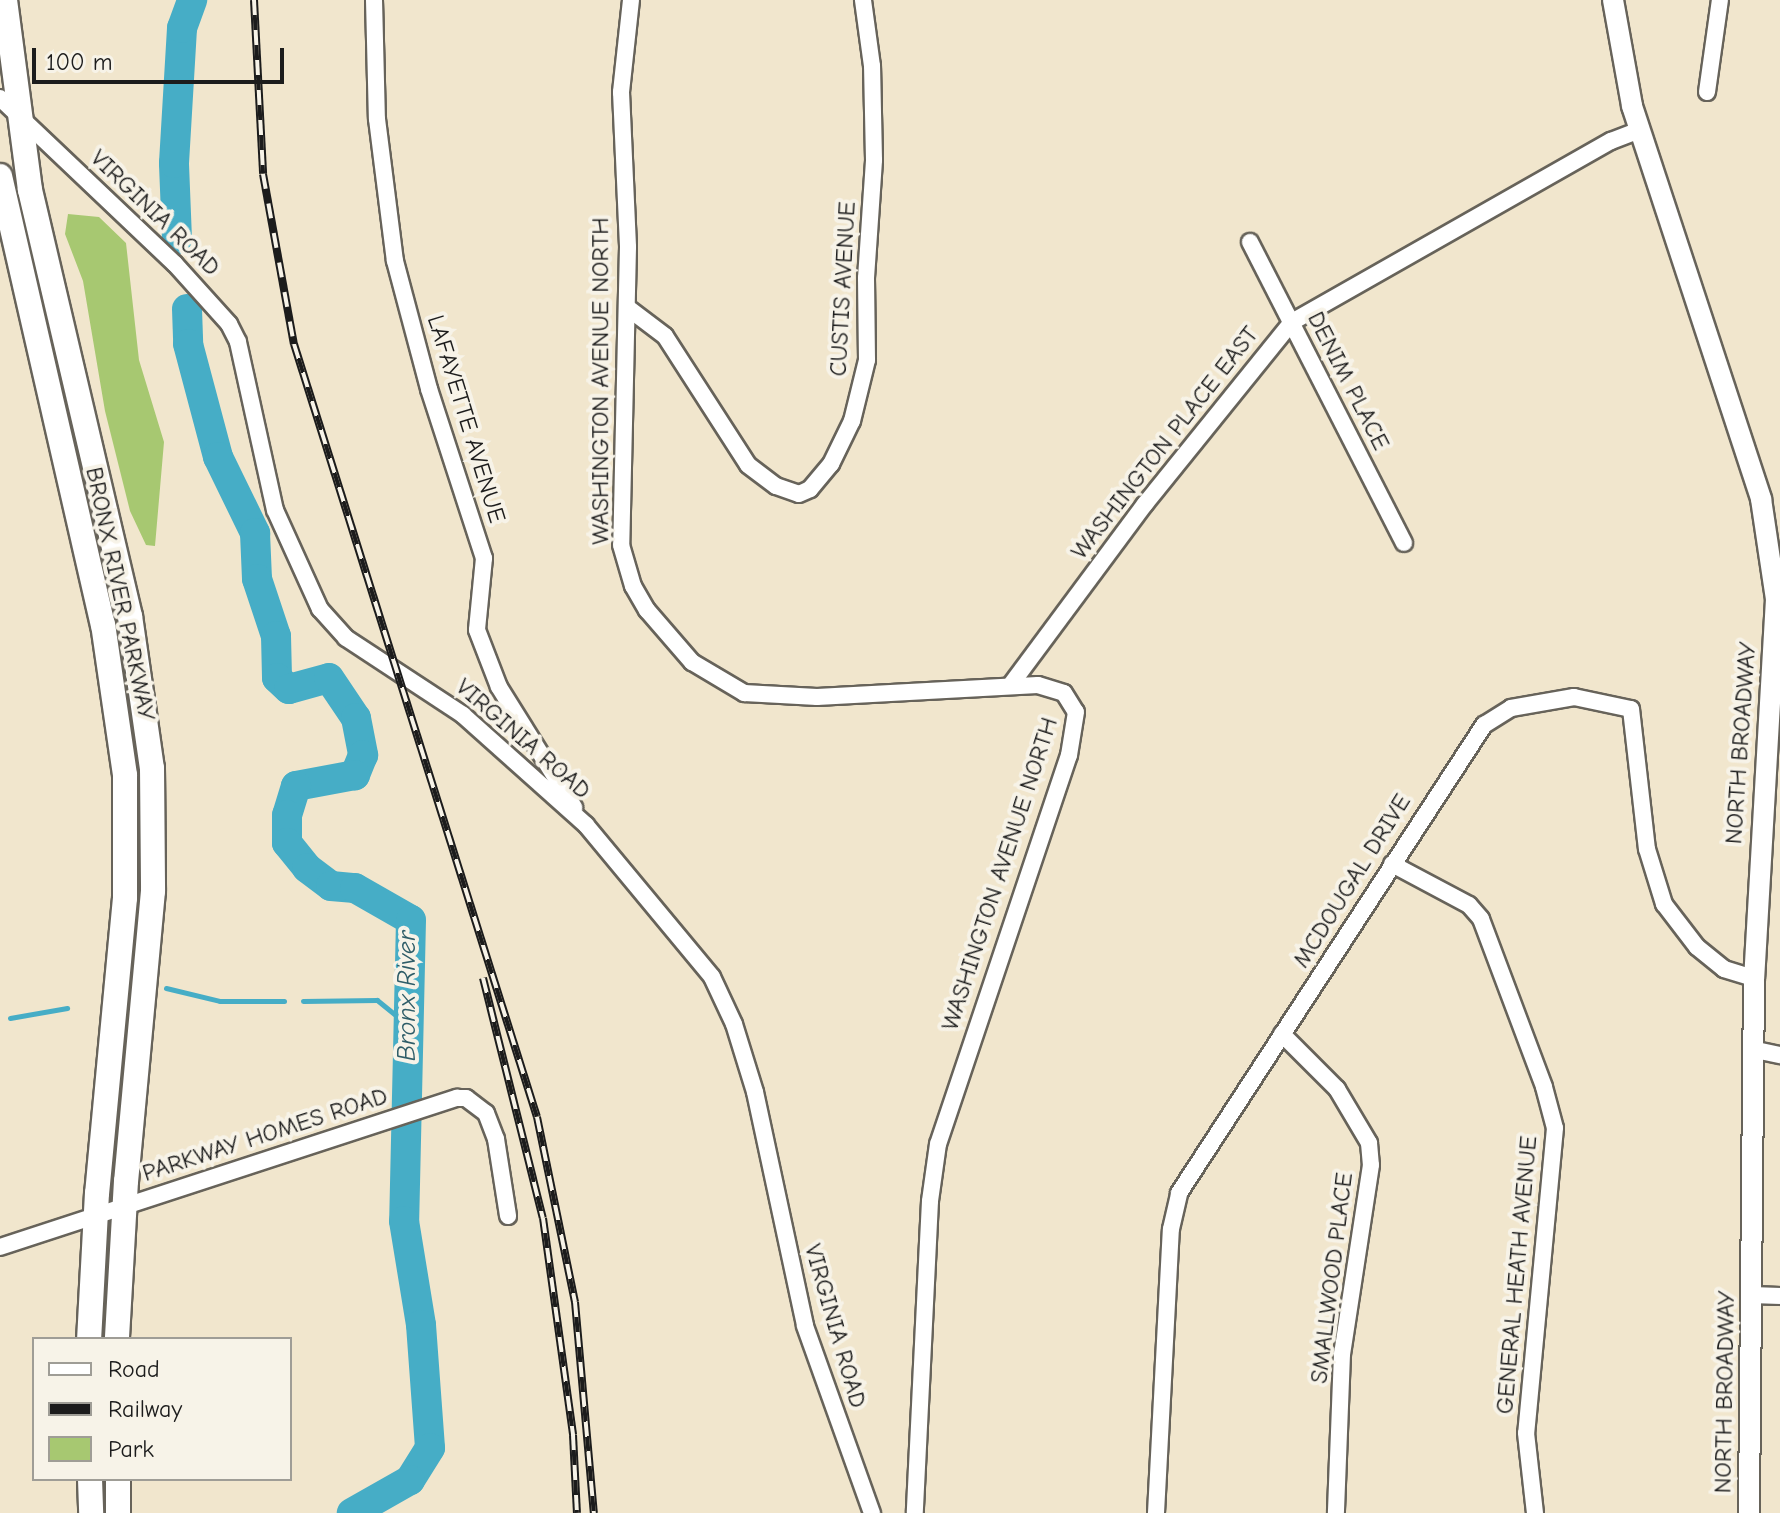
<!DOCTYPE html>
<style>
body{margin:0}
#map{position:relative;width:1780px;height:1513px;overflow:hidden;background:#f1e6cd;font-family:"Comic Neue",sans-serif}
div>[style]{position:absolute}
.green>*{inset:0;background:#a7c871}
.stream>*{height:5px;margin:-2.5px;padding:0 2.5px;transform-origin:2.5px;border-radius:2.5px;background:#46adc6}
.river>*{height:30px;margin:-15px;padding:0 15px;transform-origin:15px;border-radius:15px;background:#46adc6}
.roads{filter:drop-shadow(2px 0 #67635a) drop-shadow(-2px 0 #67635a) drop-shadow(0 2px #67635a) drop-shadow(0 -2px #67635a)}
.minor>*{height:16px;margin:-8px;padding:0 8px;transform-origin:8px;border-radius:8px;background:#fff}
.major>*{height:20px;margin:-10px;padding:0 10px;transform-origin:10px;border-radius:10px;background:#fff}
.highway>*{height:24px;margin:-12px;padding:0 12px;transform-origin:12px;border-radius:12px;background:#fff}
.rail>*{height:8px;margin-top:-4px;transform-origin:0;background:repeating-linear-gradient(90deg,#f7f3e8 0 15px,#1c1c1c 0 30px);box-sizing:border-box;border-block:2px solid #1c1c1c}
span{translate:-50% -50%;white-space:nowrap;text-align:center;line-height:1.15;-webkit-text-stroke:8px #f7f3e8;paint-order:stroke}
.street-label{font-size:24px;color:#1c1c1c}
.water-label{font-size:26px;color:#2f5d68;font-style:italic}
.legend{position:absolute;left:32px;top:1337px;width:260px;height:144px;box-sizing:border-box;background:#f7f3e8;border:2px solid #9f9d96;margin:0;padding:10px 14px;list-style:none;font-size:24px;color:#1c1c1c}
.legend li{display:flex;align-items:center;gap:16px;height:40px}
.legend b{width:40px;border:2px solid #9f9d96}
.scale{position:absolute;left:32px;top:48px;width:252px;height:36px;box-sizing:border-box;border:4px solid #1c1c1c;border-top:0;padding-left:10px;font-size:24px;line-height:28px;white-space:nowrap;color:#1c1c1c;-webkit-text-stroke:6px #f7f3e8;paint-order:stroke}
</style>
<div id="map">
<div class="green">
<i style="clip-path:polygon(68px 214px,99px 217px,126px 243px,139px 360px,164px 442px,155px 546px,146px 545px,130px 511px,105px 411px,83px 281px,65px 234px)"></i>
</div>
<div class="stream">
<i style="left:166px;top:988px;width:56px;rotate:13.5deg"></i>
<i style="left:220px;top:1001px;width:64px"></i>
<i style="left:303px;top:1001px;width:74px;rotate:-0.8deg"></i>
<i style="left:377px;top:1000px;width:41px;rotate:39.1deg"></i>
<i style="left:10px;top:1018px;width:58px;rotate:-10deg"></i>
</div>
<div class="river">
<i style="left:177px;top:239px;width:76px;rotate:-92.3deg"></i>
<i style="left:174px;top:163px;width:135px;rotate:-86.6deg"></i>
<i style="left:182px;top:28px;width:30px;rotate:-70deg"></i>
<i style="left:187px;top:309px;width:35px;rotate:88deg"></i>
<i style="left:188px;top:344px;width:117px;rotate:75.1deg"></i>
<i style="left:218px;top:457px;width:85px;rotate:64deg"></i>
<i style="left:255px;top:533px;width:46px;rotate:87.5deg"></i>
<i style="left:257px;top:579px;width:60px;rotate:71.6deg"></i>
<i style="left:276px;top:636px;width:42px;rotate:88.6deg"></i>
<i style="left:277px;top:678px;width:16px;rotate:43deg"></i>
<i style="left:289px;top:689px;width:41px;rotate:-15.4deg"></i>
<i style="left:329px;top:678px;width:48px;rotate:56deg"></i>
<i style="left:356px;top:718px;width:38px;rotate:79deg"></i>
<i style="left:363px;top:755px;width:22px;rotate:112deg"></i>
<i style="left:355px;top:775px;width:60px;rotate:169.4deg"></i>
<i style="left:296px;top:786px;width:30px;rotate:107deg"></i>
<i style="left:287px;top:815px;width:28px;rotate:90deg"></i>
<i style="left:287px;top:843px;width:32px;rotate:51deg"></i>
<i style="left:307px;top:868px;width:30px;rotate:37deg"></i>
<i style="left:331px;top:886px;width:24px;rotate:5deg"></i>
<i style="left:355px;top:888px;width:64px;rotate:29.7deg"></i>
<i style="left:411px;top:920px;width:301px;rotate:91.3deg"></i>
<i style="left:404px;top:1221px;width:105px;rotate:80.7deg"></i>
<i style="left:421px;top:1325px;width:123px;rotate:85.8deg"></i>
<i style="left:430px;top:1448px;width:38px;rotate:122deg"></i>
<i style="left:410px;top:1480px;width:67px;rotate:150.4deg"></i>
</div>
<div class="roads">
<div class="minor">
<i style="left:374px;top:0;width:119px;rotate:88.6deg"></i>
<i style="left:377px;top:119px;width:143px;rotate:82.8deg"></i>
<i style="left:395px;top:261px;width:132px;rotate:75.1deg"></i>
<i style="left:429px;top:389px;width:178px;rotate:72deg"></i>
<i style="left:484px;top:558px;width:72px;rotate:95.6deg"></i>
<i style="left:477px;top:630px;width:61px;rotate:68.9deg"></i>
<i style="left:499px;top:687px;width:142px;rotate:58deg"></i>
<i style="left:631px;top:0;width:93px;rotate:96.2deg"></i>
<i style="left:621px;top:92px;width:155px;rotate:87.4deg"></i>
<i style="left:628px;top:247px;width:298px;rotate:91.3deg"></i>
<i style="left:621px;top:545px;width:43px;rotate:73.7deg"></i>
<i style="left:633px;top:586px;width:28px;rotate:60deg"></i>
<i style="left:647px;top:610px;width:69px;rotate:49.1deg"></i>
<i style="left:692px;top:662px;width:61px;rotate:30.8deg"></i>
<i style="left:744px;top:693px;width:73px;rotate:3.1deg"></i>
<i style="left:817px;top:697px;width:221px;rotate:-3.1deg"></i>
<i style="left:1038px;top:685px;width:27px;rotate:17deg"></i>
<i style="left:1064px;top:693px;width:22px;rotate:58deg"></i>
<i style="left:1076px;top:712px;width:44px;rotate:99.2deg"></i>
<i style="left:1069px;top:755px;width:410px;rotate:108.6deg"></i>
<i style="left:938px;top:1144px;width:58px;rotate:98deg"></i>
<i style="left:930px;top:1201px;width:312px;rotate:92.8deg"></i>
<i style="left:1707px;top:92px;width:93px;rotate:-82deg"></i>
<i style="left:0;top:98px;width:241px;rotate:43.5deg"></i>
<i style="left:175px;top:264px;width:81px;rotate:48deg"></i>
<i style="left:229px;top:324px;width:20px;rotate:63deg"></i>
<i style="left:238px;top:342px;width:172px;rotate:77.6deg"></i>
<i style="left:275px;top:510px;width:109px;rotate:65.6deg"></i>
<i style="left:320px;top:609px;width:39px;rotate:48deg"></i>
<i style="left:346px;top:638px;width:140px;rotate:33.3deg"></i>
<i style="left:463px;top:715px;width:165px;rotate:41.8deg"></i>
<i style="left:586px;top:825px;width:197px;rotate:50.3deg"></i>
<i style="left:712px;top:977px;width:52px;rotate:64.9deg"></i>
<i style="left:734px;top:1024px;width:71px;rotate:72.8deg"></i>
<i style="left:755px;top:1092px;width:239px;rotate:77.9deg"></i>
<i style="left:805px;top:1326px;width:199px;rotate:70.3deg"></i>
<i style="left:1250px;top:242px;width:338px;rotate:62.9deg"></i>
<i style="left:628px;top:308px;width:46px;rotate:37.1deg"></i>
<i style="left:665px;top:336px;width:153px;rotate:57.2deg"></i>
<i style="left:748px;top:465px;width:35px;rotate:37deg"></i>
<i style="left:776px;top:486px;width:24px;rotate:19deg"></i>
<i style="left:799px;top:494px;width:12px;rotate:-24deg"></i>
<i style="left:810px;top:489px;width:33px;rotate:-50deg"></i>
<i style="left:831px;top:464px;width:48px;rotate:-64deg"></i>
<i style="left:852px;top:421px;width:63px;rotate:-76.2deg"></i>
<i style="left:867px;top:360px;width:82px;rotate:-90.7deg"></i>
<i style="left:866px;top:278px;width:118px;rotate:-86.1deg"></i>
<i style="left:874px;top:160px;width:94px;rotate:-91.2deg"></i>
<i style="left:872px;top:66px;width:67px;rotate:-97.8deg"></i>
<i style="left:1012px;top:683px;width:223px;rotate:-53.4deg"></i>
<i style="left:1145px;top:504px;width:234px;rotate:-51.1deg"></i>
<i style="left:1292px;top:322px;width:367px;rotate:-29.6deg"></i>
<i style="left:1611px;top:141px;width:30px;rotate:-21deg"></i>
<i style="left:1392px;top:864px;width:87px;rotate:28deg"></i>
<i style="left:1469px;top:905px;width:18px;rotate:49deg"></i>
<i style="left:1481px;top:919px;width:179px;rotate:69.4deg"></i>
<i style="left:1544px;top:1087px;width:42px;rotate:75deg"></i>
<i style="left:1555px;top:1128px;width:306px;rotate:95.4deg"></i>
<i style="left:1526px;top:1433px;width:81px;rotate:83.6deg"></i>
<i style="left:1282px;top:1034px;width:78px;rotate:45deg"></i>
<i style="left:1337px;top:1089px;width:63px;rotate:59.3deg"></i>
<i style="left:1369px;top:1143px;width:22px;rotate:85deg"></i>
<i style="left:1371px;top:1165px;width:191px;rotate:98.7deg"></i>
<i style="left:1342px;top:1354px;width:159px;rotate:92.2deg"></i>
<i style="left:1756px;top:1050px;width:25px;rotate:12deg"></i>
<i style="left:0;top:1247px;width:481px;rotate:-18.1deg"></i>
<i style="left:457px;top:1098px;width:9px"></i>
<i style="left:466px;top:1098px;width:25px;rotate:37deg"></i>
<i style="left:486px;top:1113px;width:28px;rotate:69deg"></i>
<i style="left:496px;top:1139px;width:78px;rotate:81.1deg"></i>
<i style="left:1752px;top:1295px;width:28px;rotate:2deg"></i>
<i style="left:1156px;top:1513px;width:284px;rotate:-87deg"></i>
<i style="left:1171px;top:1229px;width:37px;rotate:-77deg"></i>
<i style="left:1179px;top:1193px;width:559px;rotate:-56.91deg"></i>
<i style="left:1484px;top:725px;width:32px;rotate:-32deg"></i>
<i style="left:1511px;top:708px;width:64px;rotate:-9.9deg"></i>
<i style="left:1574px;top:697px;width:58px;rotate:11.9deg"></i>
<i style="left:1631px;top:709px;width:141px;rotate:83.5deg"></i>
<i style="left:1647px;top:849px;width:58px;rotate:72.8deg"></i>
<i style="left:1664px;top:904px;width:54px;rotate:52.5deg"></i>
<i style="left:1697px;top:947px;width:35px;rotate:39deg"></i>
<i style="left:1724px;top:969px;width:31px;rotate:17deg"></i>
</div>
<div class="major">
<i style="left:1613px;top:0;width:108px;rotate:79.8deg"></i>
<i style="left:1632px;top:106px;width:414px;rotate:71.8deg"></i>
<i style="left:1761px;top:499px;width:101px;rotate:81.5deg"></i>
<i style="left:1776px;top:599px;width:380px;rotate:93.3deg"></i>
<i style="left:1754px;top:978px;width:535px;rotate:90.54deg"></i>
</div>
<div class="highway">
<i style="left:5px;top:0;width:192px;rotate:82.5deg"></i>
<i style="left:30px;top:190px;width:438px;rotate:76.8deg"></i>
<i style="left:130px;top:616px;width:154px;rotate:81.8deg"></i>
<i style="left:152px;top:768px;width:123px;rotate:89.5deg"></i>
<i style="left:153px;top:891px;width:291px;rotate:95.3deg"></i>
<i style="left:126px;top:1181px;width:158px;rotate:93.3deg"></i>
<i style="left:0;top:176px;width:460px;rotate:77.1deg"></i>
<i style="left:103px;top:624px;width:153px;rotate:81.7deg"></i>
<i style="left:125px;top:775px;width:123px;rotate:90deg"></i>
<i style="left:125px;top:898px;width:296px;rotate:95.4deg"></i>
<i style="left:97px;top:1193px;width:146px;rotate:93.1deg"></i>
<i style="left:90px;top:1479px;width:34px;rotate:88deg"></i>
<i style="left:118px;top:1479px;width:34px;rotate:90deg"></i>
</div>
</div>
<div class="rail">
<i style="left:254px;top:0;width:174px;rotate:87deg"></i>
<i style="left:263px;top:174px;width:173px;rotate:79.7deg"></i>
<i style="left:294px;top:344px;width:810px;rotate:72.55deg"></i>
<i style="left:537px;top:1117px;width:189px;rotate:78.4deg"></i>
<i style="left:575px;top:1302px;width:212px;rotate:84.9deg"></i>
<i style="left:483px;top:978px;width:247px;rotate:76deg"></i>
<i style="left:543px;top:1218px;width:219px;rotate:82.1deg"></i>
<i style="left:573px;top:1435px;width:78px;rotate:87.1deg"></i>
</div>
<div class="street-label">
<span style="left:155px;top:213px;rotate:44deg">VIRGINIA ROAD</span>
<span style="left:843px;top:289px;rotate:-87deg">CUSTIS AVENUE</span>
<span style="left:601px;top:381px;rotate:-90deg">WASHINGTON AVENUE NORTH</span>
<span style="left:1348px;top:381px;rotate:63deg">DENIM PLACE</span>
<span style="left:466px;top:419px;rotate:73deg">LAFAYETTE AVENUE</span>
<span style="left:1165px;top:443px;rotate:-52deg">WASHINGTON PLACE EAST</span>
<span style="left:120px;top:594px;rotate:78deg">BRONX RIVER PARKWAY</span>
<span style="left:523px;top:739px;rotate:41deg">VIRGINIA ROAD</span>
<span style="left:1741px;top:743px;rotate:-86deg">NORTH BROADWAY</span>
<span style="left:1000px;top:874px;rotate:-72deg">WASHINGTON AVENUE NORTH</span>
<span style="left:1352px;top:881px;rotate:-58deg">MCDOUGAL DRIVE</span>
<span style="left:265px;top:1135px;rotate:-18deg">PARKWAY HOMES ROAD</span>
<span style="left:1517px;top:1275px;rotate:-85deg">GENERAL HEATH AVENUE</span>
<span style="left:1332px;top:1278px;rotate:-83deg">SMALLWOOD PLACE</span>
<span style="left:835px;top:1326px;rotate:74deg">VIRGINIA ROAD</span>
<span style="left:1725px;top:1392px;rotate:-89deg">NORTH BROADWAY</span>
</div>
<div class="water-label">
<span style="left:408px;top:996px;rotate:-90deg">Bronx River</span>
</div>
<ul class="legend">
<li><b style="height:10px;background:#fff"></b>Road</li>
<li><b style="height:10px;background:#1c1c1c"></b>Railway</li>
<li><b style="height:22px;background:#a7c871"></b>Park</li>
</ul>
<div class="scale">100 m</div>
</div>
